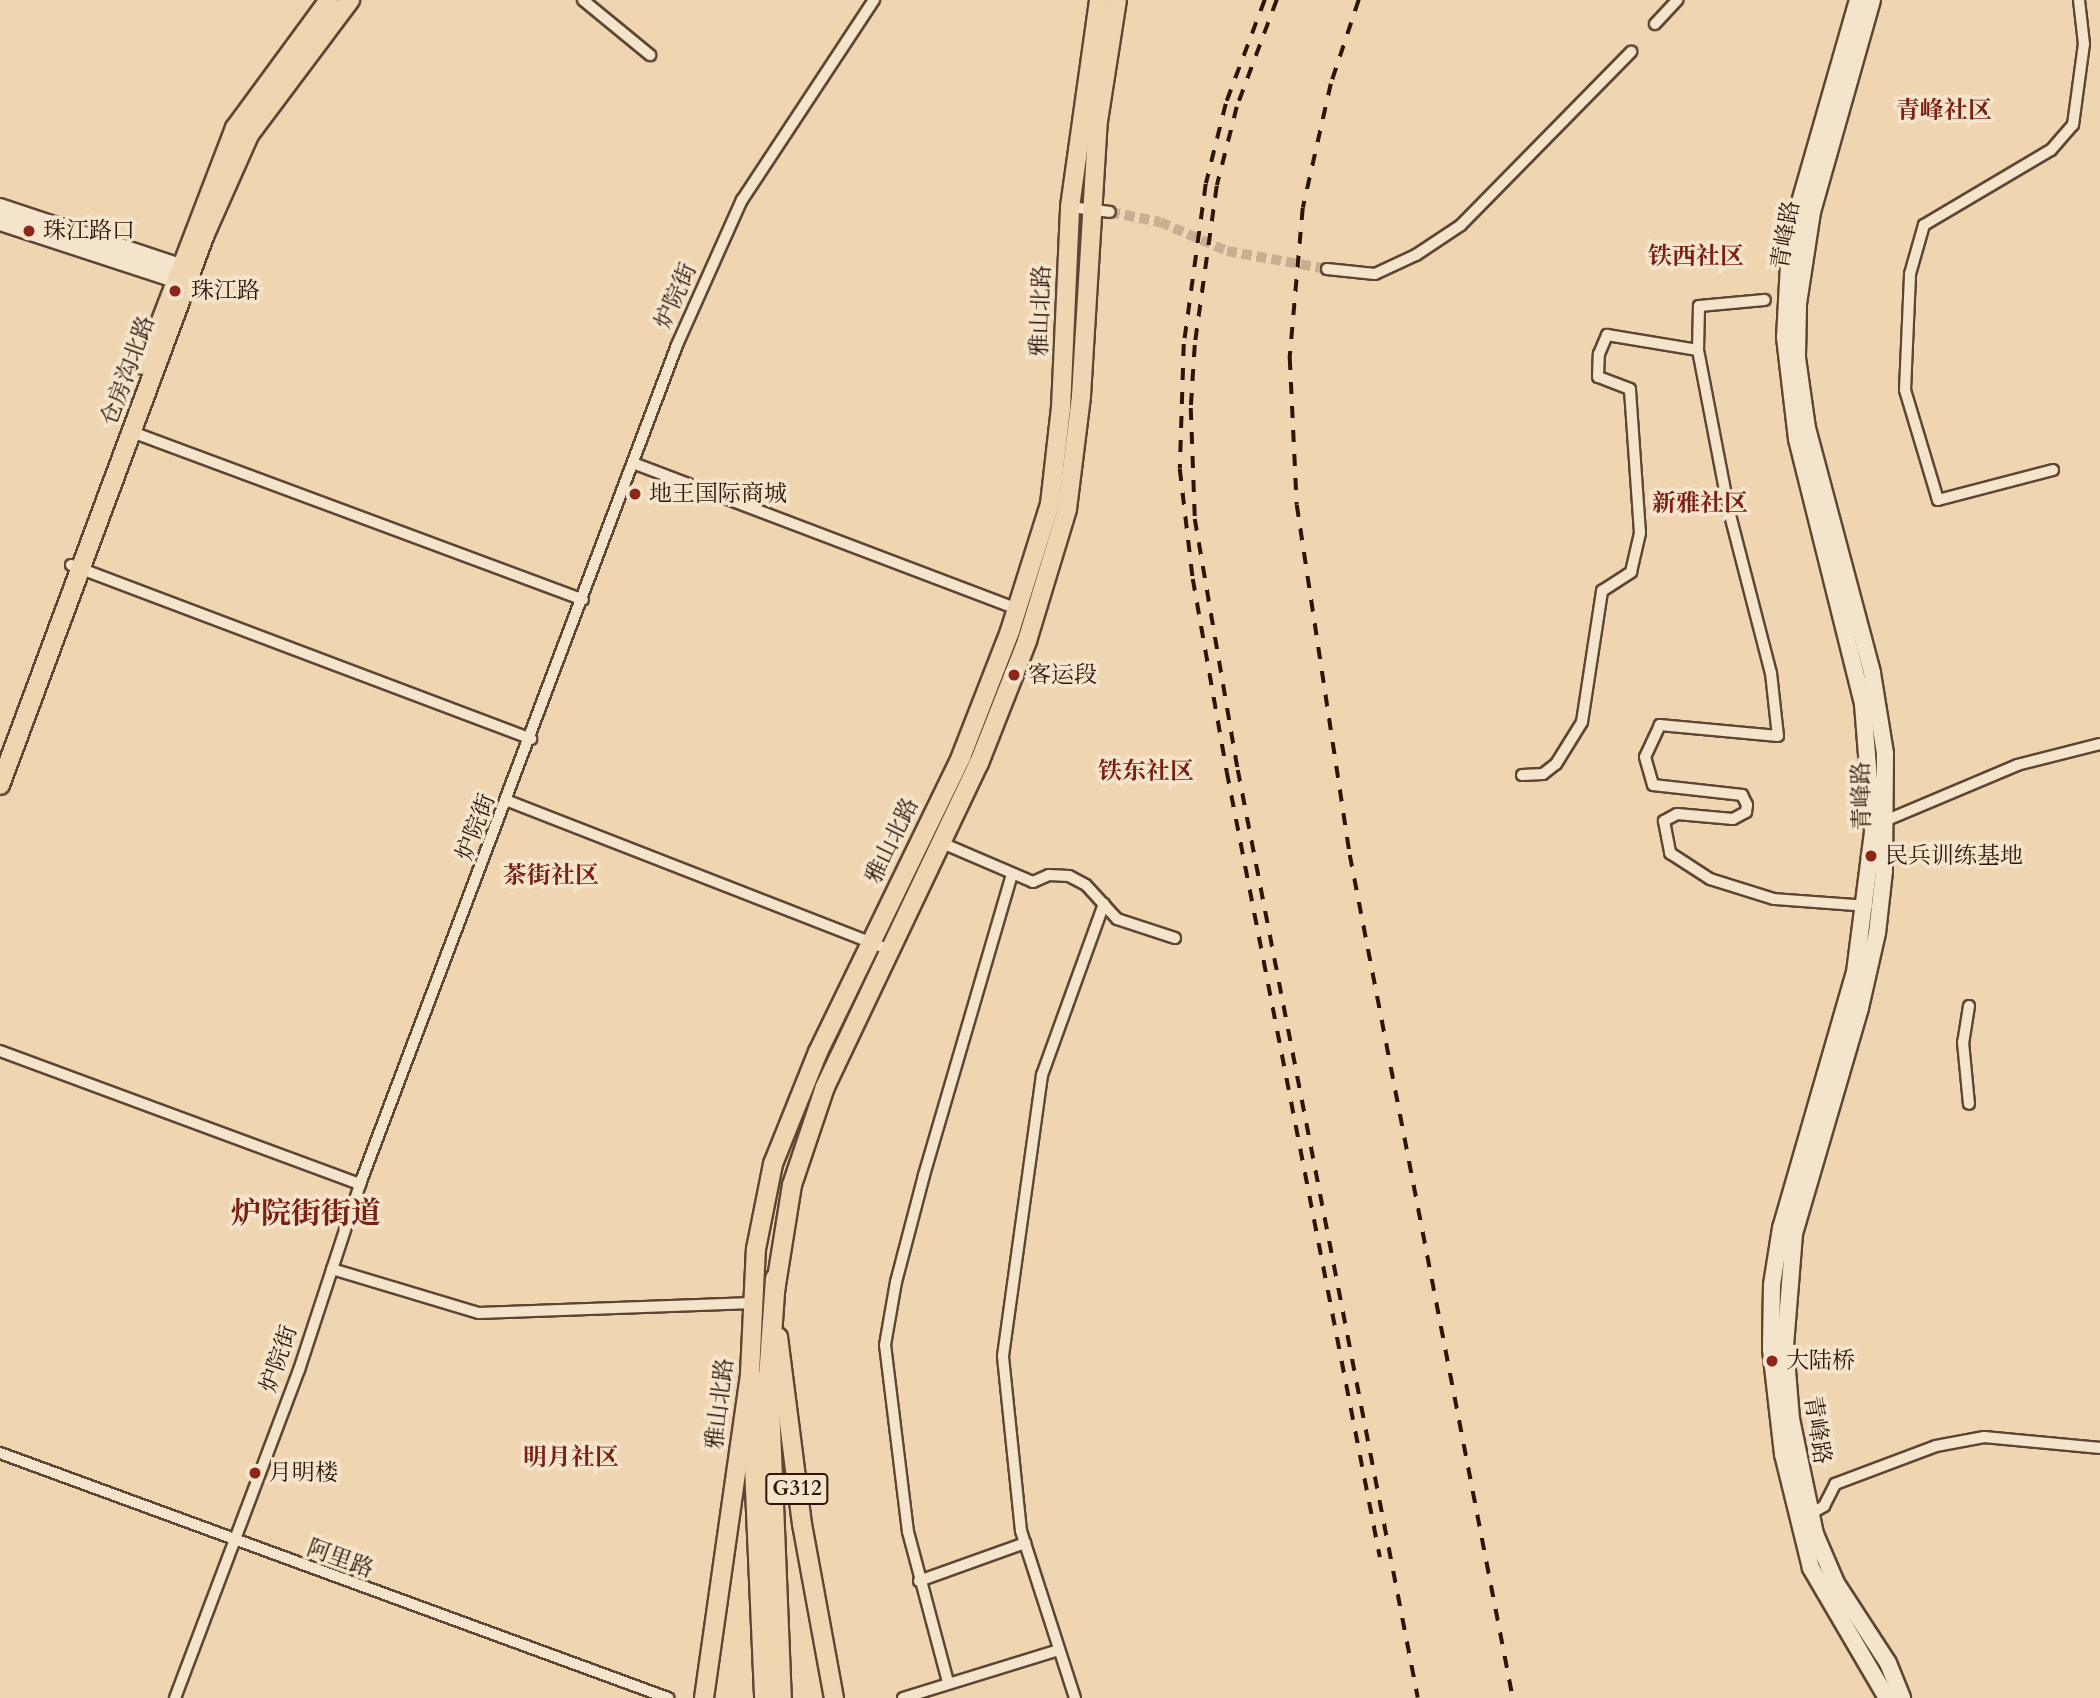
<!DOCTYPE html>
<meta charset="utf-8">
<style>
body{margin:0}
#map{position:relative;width:2100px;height:1698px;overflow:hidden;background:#efd6b0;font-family:Cardo,"Noto Serif SC",serif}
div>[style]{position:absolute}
.street-tunnel>*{height:10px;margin-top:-5px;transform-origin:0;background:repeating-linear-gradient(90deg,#c8af8f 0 10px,transparent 0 15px)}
.roads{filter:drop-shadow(2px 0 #5e4534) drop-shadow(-2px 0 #5e4534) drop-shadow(0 2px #5e4534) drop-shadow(0 -2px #5e4534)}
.street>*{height:10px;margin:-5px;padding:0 5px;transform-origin:5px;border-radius:5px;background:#f5e4cc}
.secondary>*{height:16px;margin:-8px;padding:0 8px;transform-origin:8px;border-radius:8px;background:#f5e4cc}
.primary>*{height:18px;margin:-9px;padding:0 9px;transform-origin:9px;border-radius:9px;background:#efd6b0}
.highway>*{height:19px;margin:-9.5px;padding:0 9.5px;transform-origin:9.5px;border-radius:9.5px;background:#efd6b0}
.rail>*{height:3.5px;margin-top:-1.75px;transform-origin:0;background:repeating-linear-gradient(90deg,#2e150a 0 12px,transparent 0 24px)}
.dots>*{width:19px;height:19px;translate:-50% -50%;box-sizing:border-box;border:4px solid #f5e4cc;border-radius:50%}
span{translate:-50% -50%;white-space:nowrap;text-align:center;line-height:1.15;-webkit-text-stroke:7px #f5e4cc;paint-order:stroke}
.shield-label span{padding:2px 5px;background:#f5e4cc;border:2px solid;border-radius:5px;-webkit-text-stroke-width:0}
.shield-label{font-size:21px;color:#2e150a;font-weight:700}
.poi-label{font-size:23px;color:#2e150a}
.left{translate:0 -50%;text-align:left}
.street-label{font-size:23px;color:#2e150a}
.neighbourhood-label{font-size:24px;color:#7a1f14;font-weight:700}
.district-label{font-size:30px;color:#7a1f14;font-weight:700}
</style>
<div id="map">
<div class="street-tunnel">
<i style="left:1110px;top:212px;width:51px;rotate:11.3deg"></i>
<i style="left:1160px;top:222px;width:73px;rotate:23.4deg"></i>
<i style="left:1227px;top:251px;width:102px;rotate:10.2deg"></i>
</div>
<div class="roads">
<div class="street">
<i style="left:583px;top:0;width:87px;rotate:39.4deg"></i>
<i style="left:1655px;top:24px;width:33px;rotate:-47deg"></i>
<i style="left:1070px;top:207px;width:40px;rotate:7.1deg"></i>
<i style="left:1327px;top:269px;width:48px;rotate:5.9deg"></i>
<i style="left:1375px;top:274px;width:45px;rotate:-24.9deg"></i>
<i style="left:1416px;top:255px;width:54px;rotate:-33.7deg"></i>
<i style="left:1461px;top:225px;width:243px;rotate:-45.5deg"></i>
<i style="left:1698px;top:350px;width:164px;rotate:79.1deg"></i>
<i style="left:1729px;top:511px;width:167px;rotate:75.5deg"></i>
<i style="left:1771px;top:673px;width:63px;rotate:83.7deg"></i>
<i style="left:1778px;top:736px;width:119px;rotate:-174.7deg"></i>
<i style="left:1660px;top:725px;width:35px;rotate:115deg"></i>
<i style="left:1645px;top:757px;width:29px;rotate:74deg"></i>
<i style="left:1653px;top:785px;width:90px;rotate:6.4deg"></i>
<i style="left:1742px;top:795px;width:11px;rotate:63deg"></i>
<i style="left:1747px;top:805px;width:7px;rotate:98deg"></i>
<i style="left:1746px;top:812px;width:15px;rotate:152deg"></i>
<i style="left:1733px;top:819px;width:56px;rotate:-174.9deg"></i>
<i style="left:1677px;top:814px;width:15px;rotate:152deg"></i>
<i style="left:1664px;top:821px;width:33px;rotate:79deg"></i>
<i style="left:1670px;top:853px;width:48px;rotate:33deg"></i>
<i style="left:1710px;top:879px;width:67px;rotate:17.4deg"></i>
<i style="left:1774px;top:899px;width:93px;rotate:4.3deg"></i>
<i style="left:132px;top:432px;width:481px;rotate:20.4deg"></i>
<i style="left:633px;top:463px;width:411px;rotate:20.8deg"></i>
<i style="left:2053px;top:470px;width:119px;rotate:165.4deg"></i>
<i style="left:1938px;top:500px;width:115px;rotate:-106.7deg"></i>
<i style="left:1905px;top:390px;width:116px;rotate:-87.5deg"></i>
<i style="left:1910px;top:274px;width:51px;rotate:-74.1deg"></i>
<i style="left:1924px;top:225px;width:147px;rotate:-30.6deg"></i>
<i style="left:2051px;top:150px;width:33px;rotate:-49deg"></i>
<i style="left:2073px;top:125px;width:82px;rotate:-82.3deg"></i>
<i style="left:2084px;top:44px;width:44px;rotate:-96.5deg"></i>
<i style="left:71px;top:565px;width:492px;rotate:20.7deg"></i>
<i style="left:1522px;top:775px;width:21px;rotate:-3deg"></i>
<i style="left:1543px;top:774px;width:16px;rotate:-38deg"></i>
<i style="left:1556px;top:764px;width:49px;rotate:-58.2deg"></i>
<i style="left:1582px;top:722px;width:133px;rotate:-81.3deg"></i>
<i style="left:1602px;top:591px;width:35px;rotate:-33deg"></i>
<i style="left:1631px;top:572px;width:40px;rotate:-77deg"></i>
<i style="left:1640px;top:533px;width:144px;rotate:-94deg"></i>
<i style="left:1630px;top:389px;width:34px;rotate:-159deg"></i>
<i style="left:1598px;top:377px;width:23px;rotate:-88deg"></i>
<i style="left:1599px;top:354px;width:21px;rotate:-67deg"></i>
<i style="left:1607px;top:335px;width:92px;rotate:9.4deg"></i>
<i style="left:1698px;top:350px;width:44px;rotate:-88.7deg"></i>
<i style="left:1699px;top:306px;width:66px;rotate:-5.2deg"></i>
<i style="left:508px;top:801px;width:411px;rotate:21.3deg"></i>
<i style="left:1880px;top:823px;width:149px;rotate:-22.9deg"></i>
<i style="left:2017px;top:765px;width:86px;rotate:-14.2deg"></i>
<i style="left:942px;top:843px;width:99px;rotate:23.2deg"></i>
<i style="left:1033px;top:882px;width:17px;rotate:-24deg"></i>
<i style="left:1049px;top:875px;width:20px;rotate:3deg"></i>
<i style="left:1069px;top:876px;width:19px;rotate:28deg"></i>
<i style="left:1086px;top:885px;width:46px;rotate:47.6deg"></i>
<i style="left:1117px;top:919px;width:61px;rotate:18.1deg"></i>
<i style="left:1969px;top:1006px;width:36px;rotate:99deg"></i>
<i style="left:1963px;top:1042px;width:62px;rotate:84.5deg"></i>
<i style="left:0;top:1051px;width:384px;rotate:20.3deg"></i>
<i style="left:332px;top:1269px;width:153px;rotate:16.7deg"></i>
<i style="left:479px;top:1313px;width:274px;rotate:-2.1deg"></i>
<i style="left:0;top:1453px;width:712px;rotate:20.14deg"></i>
<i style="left:1807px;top:1516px;width:20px;rotate:-30deg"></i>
<i style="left:1824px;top:1506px;width:25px;rotate:-63deg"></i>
<i style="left:1835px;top:1484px;width:108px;rotate:-20.6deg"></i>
<i style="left:1936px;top:1446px;width:49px;rotate:-10.6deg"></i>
<i style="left:1984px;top:1437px;width:117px;rotate:5.4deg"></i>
<i style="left:919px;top:1581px;width:113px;rotate:-19.7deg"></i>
<i style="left:948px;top:1682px;width:155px;rotate:-104.9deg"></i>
<i style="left:908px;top:1532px;width:188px;rotate:-97deg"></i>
<i style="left:885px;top:1345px;width:64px;rotate:-80.1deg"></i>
<i style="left:896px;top:1282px;width:111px;rotate:-75.3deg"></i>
<i style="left:924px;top:1175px;width:313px;rotate:-73.7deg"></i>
<i style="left:175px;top:1698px;width:351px;rotate:-69.3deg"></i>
<i style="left:299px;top:1370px;width:196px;rotate:-71.8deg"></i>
<i style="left:360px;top:1184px;width:897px;rotate:-69.3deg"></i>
<i style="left:677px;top:345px;width:159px;rotate:-65.9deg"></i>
<i style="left:742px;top:200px;width:240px;rotate:-56.6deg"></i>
<i style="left:903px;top:1698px;width:163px;rotate:-17.1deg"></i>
<i style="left:1075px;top:1698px;width:176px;rotate:-107.9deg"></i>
<i style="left:1021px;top:1531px;width:176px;rotate:-95.9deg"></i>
<i style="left:1003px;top:1356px;width:284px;rotate:-82.1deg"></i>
<i style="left:1042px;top:1075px;width:182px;rotate:-70.1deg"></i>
</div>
<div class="secondary">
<i style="left:1858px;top:0;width:214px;rotate:106deg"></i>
<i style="left:1799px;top:206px;width:59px;rotate:99.8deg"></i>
<i style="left:1789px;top:264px;width:73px;rotate:93.1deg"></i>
<i style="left:1785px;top:337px;width:103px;rotate:83.3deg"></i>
<i style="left:1797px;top:439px;width:273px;rotate:76deg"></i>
<i style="left:1863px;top:704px;width:128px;rotate:85.5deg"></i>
<i style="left:1873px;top:832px;width:141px;rotate:97.3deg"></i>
<i style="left:1855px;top:972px;width:266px;rotate:106.1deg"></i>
<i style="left:1781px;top:1228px;width:58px;rotate:99deg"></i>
<i style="left:1772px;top:1285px;width:64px;rotate:90.9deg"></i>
<i style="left:1771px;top:1349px;width:106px;rotate:83.5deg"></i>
<i style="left:1783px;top:1454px;width:117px;rotate:76.2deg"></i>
<i style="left:1811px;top:1568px;width:151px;rotate:59.7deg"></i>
<i style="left:1872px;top:0;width:220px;rotate:105.8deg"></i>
<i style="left:1812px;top:212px;width:93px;rotate:98.7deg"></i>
<i style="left:1798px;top:304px;width:54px;rotate:91.1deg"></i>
<i style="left:1797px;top:358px;width:71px;rotate:81.9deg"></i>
<i style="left:1807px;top:428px;width:253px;rotate:75.1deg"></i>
<i style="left:1872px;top:673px;width:81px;rotate:80.8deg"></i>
<i style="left:1885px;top:753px;width:118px;rotate:90.5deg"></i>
<i style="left:1884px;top:871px;width:62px;rotate:96.4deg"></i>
<i style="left:1877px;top:933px;width:77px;rotate:102.8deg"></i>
<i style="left:1860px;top:1008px;width:235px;rotate:106.3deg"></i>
<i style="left:1794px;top:1234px;width:112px;rotate:94.6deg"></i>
<i style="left:1785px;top:1346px;width:73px;rotate:85.3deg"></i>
<i style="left:1791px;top:1419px;width:117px;rotate:78.2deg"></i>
<i style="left:1815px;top:1534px;width:53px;rotate:66.8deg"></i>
<i style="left:1836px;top:1583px;width:95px;rotate:57deg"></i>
<i style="left:1888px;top:1663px;width:38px;rotate:68deg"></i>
<i style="left:0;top:207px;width:202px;rotate:18.4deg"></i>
<i style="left:0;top:222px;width:197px;rotate:18.1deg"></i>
</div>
<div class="primary">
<i style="left:144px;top:365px;width:254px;rotate:-69deg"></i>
<i style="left:235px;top:128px;width:159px;rotate:-53.7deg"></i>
<i style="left:0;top:785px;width:588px;rotate:-69.59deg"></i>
<i style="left:205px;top:234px;width:108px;rotate:-66deg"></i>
<i style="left:249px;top:135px;width:169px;rotate:-53.2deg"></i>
<i style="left:775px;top:1291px;width:107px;rotate:-80.9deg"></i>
<i style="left:792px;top:1185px;width:103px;rotate:-71.4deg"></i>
<i style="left:825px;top:1087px;width:359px;rotate:-64.6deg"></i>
<i style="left:979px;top:763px;width:131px;rotate:-68.5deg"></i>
<i style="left:1027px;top:641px;width:138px;rotate:-73.1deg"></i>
<i style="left:1067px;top:509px;width:114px;rotate:-82.9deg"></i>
<i style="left:1081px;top:396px;width:276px;rotate:-86.5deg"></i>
<i style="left:1098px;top:121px;width:122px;rotate:-81.1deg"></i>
<i style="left:778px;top:1337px;width:189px;rotate:82.7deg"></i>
<i style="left:802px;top:1524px;width:177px;rotate:79.6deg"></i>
<i style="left:704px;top:1698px;width:327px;rotate:-81.9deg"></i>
<i style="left:750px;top:1374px;width:125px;rotate:-87.3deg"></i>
<i style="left:756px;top:1249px;width:87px;rotate:-78.7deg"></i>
<i style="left:773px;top:1164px;width:121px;rotate:-68.1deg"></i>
<i style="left:818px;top:1052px;width:328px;rotate:-64.1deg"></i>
<i style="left:961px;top:757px;width:135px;rotate:-68.7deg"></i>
<i style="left:1010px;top:631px;width:133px;rotate:-72.5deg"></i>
<i style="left:1050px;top:504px;width:97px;rotate:-83.5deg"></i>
<i style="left:1061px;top:408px;width:201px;rotate:-87.4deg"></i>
<i style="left:1070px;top:207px;width:209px;rotate:-82deg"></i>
</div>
<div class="highway">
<i style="left:775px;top:1278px;width:101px;rotate:94deg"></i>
<i style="left:768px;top:1379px;width:319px;rotate:87.7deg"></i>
<i style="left:750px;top:1374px;width:324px;rotate:87.5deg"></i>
</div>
</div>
<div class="rail">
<i style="left:1265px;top:0;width:111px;rotate:110.6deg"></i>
<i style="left:1226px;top:104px;width:82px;rotate:104deg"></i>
<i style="left:1206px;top:184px;width:162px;rotate:97.8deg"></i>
<i style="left:1184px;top:344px;width:125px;rotate:91.8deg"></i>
<i style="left:1180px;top:469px;width:111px;rotate:83.3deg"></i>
<i style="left:1193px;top:579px;width:196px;rotate:80deg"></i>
<i style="left:1227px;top:772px;width:800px;rotate:78.97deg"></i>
<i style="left:1277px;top:0;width:114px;rotate:110.5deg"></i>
<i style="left:1237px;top:107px;width:81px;rotate:104.2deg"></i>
<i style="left:1217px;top:186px;width:161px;rotate:97.9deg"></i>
<i style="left:1195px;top:345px;width:63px;rotate:93.6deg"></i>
<i style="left:1191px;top:408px;width:111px;rotate:87.9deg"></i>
<i style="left:1195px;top:519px;width:255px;rotate:80.3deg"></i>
<i style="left:1238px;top:770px;width:945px;rotate:79.02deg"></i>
<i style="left:1359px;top:0;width:89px;rotate:108.4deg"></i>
<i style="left:1331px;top:84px;width:127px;rotate:102.7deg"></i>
<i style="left:1303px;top:208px;width:151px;rotate:95deg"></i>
<i style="left:1290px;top:358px;width:147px;rotate:87.3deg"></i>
<i style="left:1297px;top:505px;width:354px;rotate:81.4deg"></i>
<i style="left:1350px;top:855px;width:859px;rotate:79.06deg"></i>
</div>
<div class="dots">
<i style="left:29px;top:231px;background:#8f2418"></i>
<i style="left:175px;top:291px;background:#8f2418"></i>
<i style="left:635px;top:494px;background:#8f2418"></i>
<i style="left:1014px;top:675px;background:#8f2418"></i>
<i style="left:1871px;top:856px;background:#8f2418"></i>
<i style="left:1772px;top:1361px;background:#8f2418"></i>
<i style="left:255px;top:1473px;background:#8f2418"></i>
</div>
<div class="shield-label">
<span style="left:797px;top:1489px">G312</span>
</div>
<div class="poi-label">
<span class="left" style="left:43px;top:231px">珠江路口</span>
<span class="left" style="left:191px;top:291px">珠江路</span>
<span class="left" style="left:649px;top:494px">地王国际商城</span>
<span class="left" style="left:1028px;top:675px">客运段</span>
<span class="left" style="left:1885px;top:856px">民兵训练基地</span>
<span class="left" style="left:1786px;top:1361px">大陆桥</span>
<span class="left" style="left:269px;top:1473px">月明楼</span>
</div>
<div class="street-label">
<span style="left:1786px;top:235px;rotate:-80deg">青峰路</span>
<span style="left:676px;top:296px;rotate:-66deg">炉院街</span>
<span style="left:1041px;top:311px;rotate:-88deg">雅山北路</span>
<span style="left:128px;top:371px;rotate:-70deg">仓房沟北路</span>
<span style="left:1862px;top:796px;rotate:-91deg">青峰路</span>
<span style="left:476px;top:827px;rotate:-69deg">炉院街</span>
<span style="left:892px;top:841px;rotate:-64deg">雅山北路</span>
<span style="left:279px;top:1359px;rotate:-71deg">炉院街</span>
<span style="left:720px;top:1404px;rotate:-83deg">雅山北路</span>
<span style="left:1817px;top:1430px;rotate:81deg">青峰路</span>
<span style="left:340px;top:1559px;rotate:20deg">阿里路</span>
</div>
<div class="neighbourhood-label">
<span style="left:1944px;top:111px">青峰社区</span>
<span style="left:1696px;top:257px">铁西社区</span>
<span style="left:1700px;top:504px">新雅社区</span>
<span style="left:1146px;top:772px">铁东社区</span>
<span style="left:551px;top:876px">茶街社区</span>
<span style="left:571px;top:1458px">明月社区</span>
</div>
<div class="district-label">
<span style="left:306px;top:1214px">炉院街街道</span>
</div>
</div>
